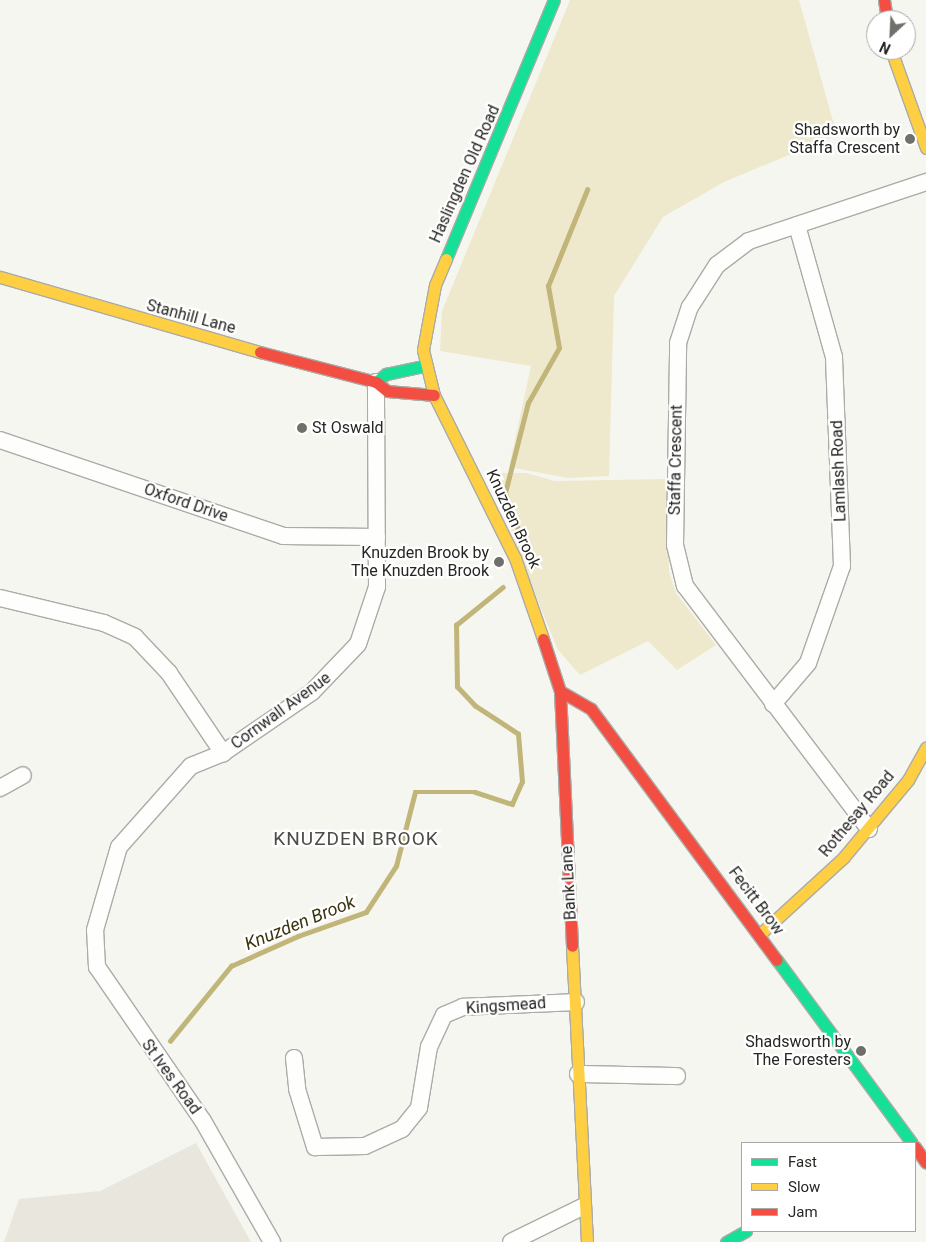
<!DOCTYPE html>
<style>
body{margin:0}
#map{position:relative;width:926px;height:1242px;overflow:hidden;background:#f6f6f1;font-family:Roboto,sans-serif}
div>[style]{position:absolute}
.built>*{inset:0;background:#e9e7dd}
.green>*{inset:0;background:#eee9cc}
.stream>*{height:4.5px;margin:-2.25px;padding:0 2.25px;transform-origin:2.25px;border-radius:2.25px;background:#c1b57a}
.roads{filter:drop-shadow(1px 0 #ababa7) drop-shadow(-1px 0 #ababa7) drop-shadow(0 1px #ababa7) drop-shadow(0 -1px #ababa7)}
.street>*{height:16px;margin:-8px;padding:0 8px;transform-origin:8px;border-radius:8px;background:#fefefd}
.fast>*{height:11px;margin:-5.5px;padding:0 5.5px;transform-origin:5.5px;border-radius:5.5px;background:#16e098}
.slow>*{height:11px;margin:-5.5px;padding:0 5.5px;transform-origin:5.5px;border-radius:5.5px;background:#ffcf43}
.jam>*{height:11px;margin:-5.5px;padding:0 5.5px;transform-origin:5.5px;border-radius:5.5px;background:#f24e42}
.dots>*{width:14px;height:14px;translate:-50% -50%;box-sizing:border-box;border:2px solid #fff;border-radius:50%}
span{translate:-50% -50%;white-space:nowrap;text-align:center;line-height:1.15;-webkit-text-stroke:4.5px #fff;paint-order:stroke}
.poi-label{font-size:16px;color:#272623}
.right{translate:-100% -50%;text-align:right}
.left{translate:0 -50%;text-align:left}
.street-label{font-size:16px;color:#272623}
.water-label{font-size:18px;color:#3b340f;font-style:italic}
.quarter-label{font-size:19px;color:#4d4c46;letter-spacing:1px}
.legend{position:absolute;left:741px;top:1142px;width:175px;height:90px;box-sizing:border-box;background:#fff;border:1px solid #a9a8a7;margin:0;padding:6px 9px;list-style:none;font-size:15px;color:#272623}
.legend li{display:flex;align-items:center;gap:10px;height:25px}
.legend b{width:25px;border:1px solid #a9a8a7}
.north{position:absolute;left:866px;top:10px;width:50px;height:50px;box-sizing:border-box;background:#fff;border:1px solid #a9a8a7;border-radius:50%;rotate:205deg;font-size:14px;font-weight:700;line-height:20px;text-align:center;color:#272623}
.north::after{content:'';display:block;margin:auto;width:18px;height:22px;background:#6f6f6b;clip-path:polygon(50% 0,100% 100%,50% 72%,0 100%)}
</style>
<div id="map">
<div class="built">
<i style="clip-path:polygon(196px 1143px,251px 1242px,4px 1242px,19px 1199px,100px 1191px)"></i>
</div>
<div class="green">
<i style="clip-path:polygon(570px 0,799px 0,837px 135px,724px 182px,663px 217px,614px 296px,609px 476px,568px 478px,509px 467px,531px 366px,440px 351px,442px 311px)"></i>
<i style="clip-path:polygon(500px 473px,527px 473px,555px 481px,667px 479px,669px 572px,676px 593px,716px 645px,677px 670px,648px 641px,580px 675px,558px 650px,541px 609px,494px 487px)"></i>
</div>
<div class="stream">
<i style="left:531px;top:566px;width:77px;rotate:-109.6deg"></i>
<i style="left:505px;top:493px;width:93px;rotate:-75.7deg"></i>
<i style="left:528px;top:403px;width:63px;rotate:-60.6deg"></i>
<i style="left:559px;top:348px;width:63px;rotate:-100.1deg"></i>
<i style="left:548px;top:286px;width:104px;rotate:-67.9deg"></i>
<i style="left:170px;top:1041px;width:97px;rotate:-50.9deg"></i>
<i style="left:231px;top:966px;width:73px;rotate:-24.1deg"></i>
<i style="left:298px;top:936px;width:72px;rotate:-19.4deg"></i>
<i style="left:366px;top:912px;width:55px;rotate:-56.9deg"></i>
<i style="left:396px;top:866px;width:76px;rotate:-75.6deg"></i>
<i style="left:415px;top:792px;width:60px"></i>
<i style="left:475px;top:792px;width:39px;rotate:18deg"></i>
<i style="left:512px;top:804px;width:24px;rotate:-66deg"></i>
<i style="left:522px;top:782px;width:48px;rotate:-94.8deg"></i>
<i style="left:518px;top:734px;width:51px;rotate:-146.9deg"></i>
<i style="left:475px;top:706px;width:26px;rotate:-133deg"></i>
<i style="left:457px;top:687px;width:62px;rotate:-90.9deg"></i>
<i style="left:456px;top:625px;width:60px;rotate:-39deg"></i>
</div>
<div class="roads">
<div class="street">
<i style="left:0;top:440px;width:299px;rotate:18.7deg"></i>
<i style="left:283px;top:536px;width:94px;rotate:0.6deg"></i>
<i style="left:0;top:598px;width:107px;rotate:13.5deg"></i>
<i style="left:104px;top:623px;width:34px;rotate:24deg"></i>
<i style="left:135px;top:637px;width:50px;rotate:46.6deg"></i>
<i style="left:169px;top:673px;width:97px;rotate:56deg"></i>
<i style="left:773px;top:704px;width:54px;rotate:-49.5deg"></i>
<i style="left:808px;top:663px;width:103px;rotate:-70.7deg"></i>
<i style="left:842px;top:566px;width:209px;rotate:-92.2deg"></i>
<i style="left:834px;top:357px;width:137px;rotate:-105.7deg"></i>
<i style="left:0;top:788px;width:26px;rotate:-29deg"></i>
<i style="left:869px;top:829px;width:305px;rotate:-127.1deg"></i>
<i style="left:685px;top:586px;width:42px;rotate:-103.7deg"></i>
<i style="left:675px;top:545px;width:202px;rotate:-89.1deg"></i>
<i style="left:678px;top:343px;width:38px;rotate:-72deg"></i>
<i style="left:690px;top:307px;width:50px;rotate:-57.3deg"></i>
<i style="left:717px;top:265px;width:40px;rotate:-37deg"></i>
<i style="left:749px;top:241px;width:187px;rotate:-18.4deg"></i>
<i style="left:294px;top:1058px;width:31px;rotate:84deg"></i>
<i style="left:297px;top:1089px;width:61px;rotate:72.8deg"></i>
<i style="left:315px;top:1147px;width:50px;rotate:-1.1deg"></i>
<i style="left:365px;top:1146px;width:41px;rotate:-24.7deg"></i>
<i style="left:402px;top:1129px;width:27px;rotate:-51deg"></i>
<i style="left:419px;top:1108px;width:62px;rotate:-80.7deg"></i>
<i style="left:429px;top:1047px;width:35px;rotate:-65deg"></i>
<i style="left:444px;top:1015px;width:21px;rotate:-23deg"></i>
<i style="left:463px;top:1007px;width:113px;rotate:-2.5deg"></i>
<i style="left:578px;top:1074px;width:99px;rotate:1.2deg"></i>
<i style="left:272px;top:1242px;width:139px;rotate:-119.7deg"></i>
<i style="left:203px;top:1121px;width:187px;rotate:-124.5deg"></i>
<i style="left:97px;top:967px;width:37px;rotate:-93deg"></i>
<i style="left:95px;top:930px;width:86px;rotate:-73.9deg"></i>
<i style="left:119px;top:847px;width:108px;rotate:-48.4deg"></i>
<i style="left:191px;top:766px;width:35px;rotate:-22deg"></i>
<i style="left:223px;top:753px;width:108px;rotate:-34.4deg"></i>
<i style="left:312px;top:692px;width:66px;rotate:-46.2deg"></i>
<i style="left:358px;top:644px;width:60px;rotate:-71.6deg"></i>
<i style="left:377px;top:587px;width:205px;rotate:-90.3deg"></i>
<i style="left:511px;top:1242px;width:79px;rotate:-26.2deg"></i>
</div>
<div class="fast">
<i style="left:446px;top:259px;width:281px;rotate:-67.4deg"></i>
<i style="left:376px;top:382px;width:13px;rotate:-39deg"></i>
<i style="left:386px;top:374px;width:40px;rotate:-12deg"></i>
<i style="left:777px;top:960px;width:227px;rotate:53.6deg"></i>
<i style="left:726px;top:1242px;width:23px;rotate:-29deg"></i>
</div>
<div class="slow">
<i style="left:891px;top:50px;width:104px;rotate:70.3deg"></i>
<i style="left:446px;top:259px;width:28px;rotate:113deg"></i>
<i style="left:435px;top:285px;width:66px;rotate:100.5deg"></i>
<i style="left:423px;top:350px;width:46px;rotate:76.3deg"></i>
<i style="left:434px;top:395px;width:182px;rotate:63.6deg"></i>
<i style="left:515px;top:558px;width:86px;rotate:70.9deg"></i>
<i style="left:0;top:277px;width:271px;rotate:16.1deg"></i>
<i style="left:760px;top:934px;width:113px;rotate:-42.5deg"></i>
<i style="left:843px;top:858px;width:102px;rotate:-50.2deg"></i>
<i style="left:908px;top:780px;width:37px;rotate:-61deg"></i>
<i style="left:572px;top:946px;width:296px;rotate:87.1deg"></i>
</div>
<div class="jam">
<i style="left:884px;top:0;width:20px;rotate:81deg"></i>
<i style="left:260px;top:352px;width:120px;rotate:14.5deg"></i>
<i style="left:376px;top:382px;width:14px;rotate:39deg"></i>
<i style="left:387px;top:391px;width:47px;rotate:4.9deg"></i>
<i style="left:543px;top:639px;width:55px;rotate:71.9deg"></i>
<i style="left:560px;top:691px;width:255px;rotate:87.3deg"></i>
<i style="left:560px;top:691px;width:36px;rotate:30deg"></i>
<i style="left:591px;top:709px;width:312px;rotate:53.5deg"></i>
<i style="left:915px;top:1147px;width:19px;rotate:55deg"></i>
</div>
</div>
<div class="dots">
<i style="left:910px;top:139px;background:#6f6f6b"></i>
<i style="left:302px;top:428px;background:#6f6f6b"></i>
<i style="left:499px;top:562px;background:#6f6f6b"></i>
<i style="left:861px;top:1051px;background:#6f6f6b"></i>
</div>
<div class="poi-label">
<span class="right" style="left:900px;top:139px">Shadsworth by<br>Staffa Crescent</span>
<span class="left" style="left:312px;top:428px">St Oswald</span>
<span class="right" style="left:489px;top:562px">Knuzden Brook by<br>The Knuzden Brook</span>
<span class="right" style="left:851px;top:1051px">Shadsworth by<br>The Foresters</span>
</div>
<div class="street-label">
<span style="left:465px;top:174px;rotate:-66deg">Haslingden Old Road</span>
<span style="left:191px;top:317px;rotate:15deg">Stanhill Lane</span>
<span style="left:676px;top:460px;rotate:-89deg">Staffa Crescent</span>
<span style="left:839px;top:471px;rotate:-92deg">Lamlash Road</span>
<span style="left:186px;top:503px;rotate:19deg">Oxford Drive</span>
<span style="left:513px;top:519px;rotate:65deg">Knuzden Brook</span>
<span style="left:281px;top:711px;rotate:-36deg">Cornwall Avenue</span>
<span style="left:857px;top:814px;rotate:-50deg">Rothesay Road</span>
<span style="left:569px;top:883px;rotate:-93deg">Bank Lane</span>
<span style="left:756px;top:901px;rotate:53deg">Fecitt Brow</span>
<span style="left:506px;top:1006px;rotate:-4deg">Kingsmead</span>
<span style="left:171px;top:1077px;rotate:54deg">St Ives Road</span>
</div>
<div class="water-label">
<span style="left:300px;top:923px;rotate:-22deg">Knuzden Brook</span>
</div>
<div class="quarter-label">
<span style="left:356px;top:839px">KNUZDEN BROOK</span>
</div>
<ul class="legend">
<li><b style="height:6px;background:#16e098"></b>Fast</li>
<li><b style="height:6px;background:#ffcf43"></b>Slow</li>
<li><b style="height:6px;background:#f24e42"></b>Jam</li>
</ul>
<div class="north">N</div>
</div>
